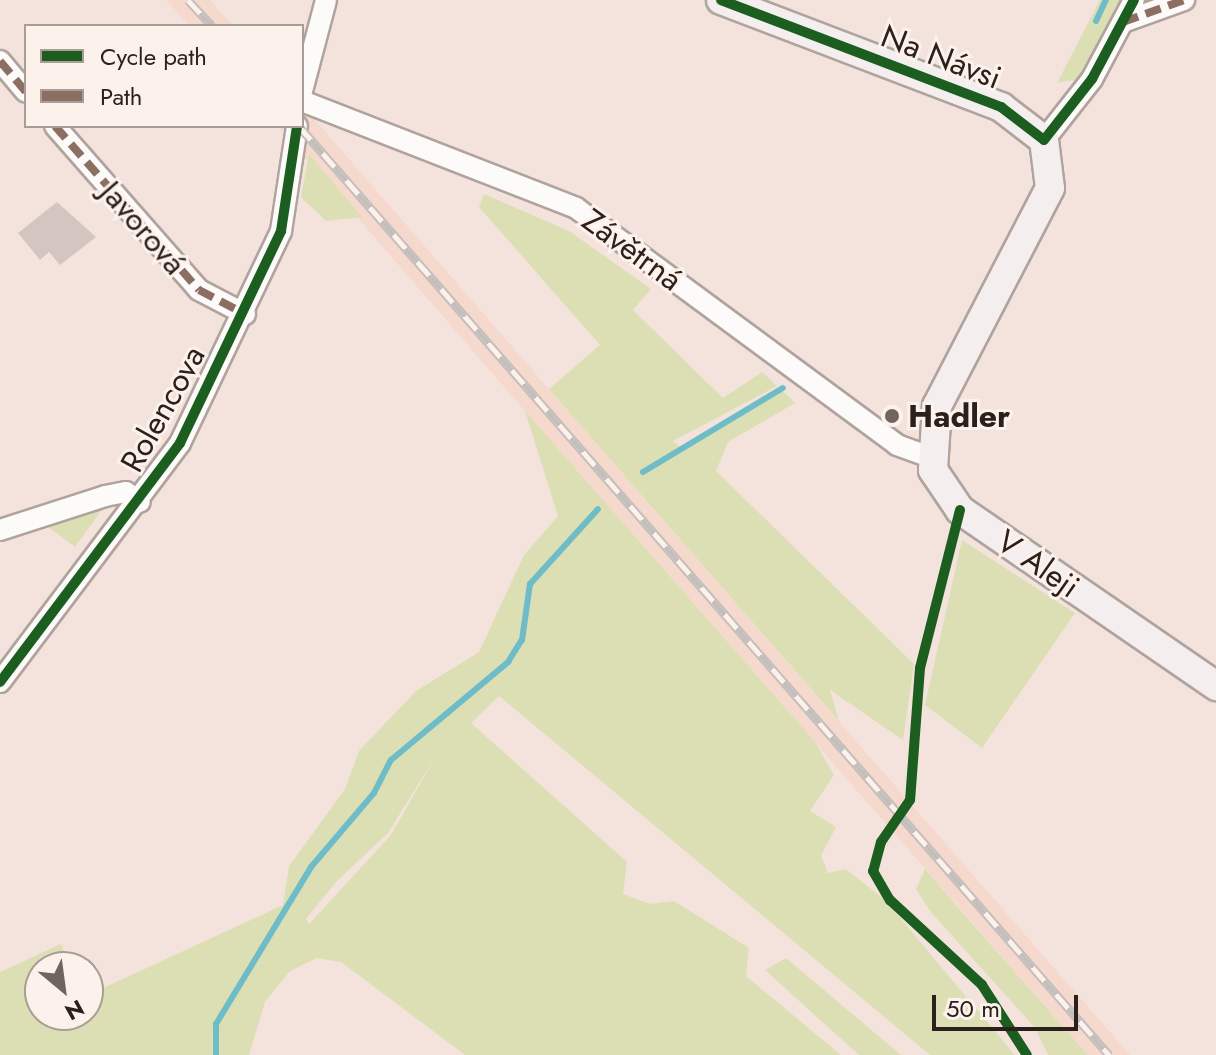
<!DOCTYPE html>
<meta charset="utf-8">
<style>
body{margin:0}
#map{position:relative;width:1216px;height:1055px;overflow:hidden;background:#f4e3dc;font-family:Jost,sans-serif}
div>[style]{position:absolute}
.built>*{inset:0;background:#f6d9cd}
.green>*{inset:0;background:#dcdfb4}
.stream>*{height:6px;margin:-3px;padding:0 3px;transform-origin:3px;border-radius:3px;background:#6dbcc7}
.building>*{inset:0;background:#d3c6c0}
.roads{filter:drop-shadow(2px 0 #b0a39e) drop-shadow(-2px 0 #b0a39e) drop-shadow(0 2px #b0a39e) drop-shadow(0 -2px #b0a39e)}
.street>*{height:20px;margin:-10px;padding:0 10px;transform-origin:10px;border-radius:10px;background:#fdfbfa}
.secondary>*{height:28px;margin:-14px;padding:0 14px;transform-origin:14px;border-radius:14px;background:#f4eeef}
.rail>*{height:9px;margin-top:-4.5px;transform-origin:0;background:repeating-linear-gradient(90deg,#fdf1eb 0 18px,#c4bfbd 0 36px);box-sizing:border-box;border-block:2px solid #c4bfbd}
.quiet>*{height:8px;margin-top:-4px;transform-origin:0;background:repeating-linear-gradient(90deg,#8d6e63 0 16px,transparent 0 24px)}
.cycleway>*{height:10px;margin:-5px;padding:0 5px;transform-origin:5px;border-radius:5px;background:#1b5e20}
.dots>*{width:22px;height:22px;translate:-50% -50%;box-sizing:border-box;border:4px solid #fdf1eb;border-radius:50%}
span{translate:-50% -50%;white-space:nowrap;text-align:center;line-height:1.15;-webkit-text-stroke:6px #fdf1eb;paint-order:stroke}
.street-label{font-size:32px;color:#2b201c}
.poi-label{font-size:32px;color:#2b201c;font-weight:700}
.left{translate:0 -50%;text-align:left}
.legend{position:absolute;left:24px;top:24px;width:280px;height:104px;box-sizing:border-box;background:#fdf1eb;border:2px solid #a99d98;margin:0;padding:10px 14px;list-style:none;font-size:24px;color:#2b201c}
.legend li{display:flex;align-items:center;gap:16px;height:40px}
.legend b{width:40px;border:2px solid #a99d98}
.north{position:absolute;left:24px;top:951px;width:80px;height:80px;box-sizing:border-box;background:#fdf1eb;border:2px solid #a99d98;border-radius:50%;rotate:151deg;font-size:22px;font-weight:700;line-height:32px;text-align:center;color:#2b201c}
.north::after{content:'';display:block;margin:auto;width:28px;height:36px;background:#71645f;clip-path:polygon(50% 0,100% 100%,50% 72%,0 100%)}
.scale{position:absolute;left:932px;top:995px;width:146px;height:36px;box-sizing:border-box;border:4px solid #2b201c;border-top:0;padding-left:10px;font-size:24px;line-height:28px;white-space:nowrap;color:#2b201c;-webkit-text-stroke:6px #fdf1eb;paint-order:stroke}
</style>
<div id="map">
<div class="built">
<i style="clip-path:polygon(166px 0,210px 0,233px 26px,190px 26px)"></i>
<i style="clip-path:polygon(302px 105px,549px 389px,1130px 1055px,1088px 1055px,525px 411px,278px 126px,302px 126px)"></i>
</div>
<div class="green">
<i style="clip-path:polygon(1100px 0,1126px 0,1084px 78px,1057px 83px)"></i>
<i style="clip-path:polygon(309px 154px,362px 217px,326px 221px,301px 197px)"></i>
<i style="clip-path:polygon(484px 194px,569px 231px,651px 289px,633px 310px,723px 398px,762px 372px,777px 386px,673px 441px,684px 450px,782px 390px,795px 403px,728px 442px,716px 471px,914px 664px,903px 740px,830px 690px,839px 721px,549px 389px,600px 345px,479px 207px)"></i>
<i style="clip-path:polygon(evenodd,525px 411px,815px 742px,834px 775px,810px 811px,836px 827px,821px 856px,828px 873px,846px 869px,886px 901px,1015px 1055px,930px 1055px,499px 696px,471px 723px,627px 862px,623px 894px,650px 904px,674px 901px,749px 948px,746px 976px,841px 1055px,465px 1055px,341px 962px,317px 958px,290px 971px,265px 1002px,249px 1055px,0 1055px,0 972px,61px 944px,70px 967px,40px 967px,40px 1015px,88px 1015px,88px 995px,283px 905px,289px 866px,345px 789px,359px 751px,416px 691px,479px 652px,524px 555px,558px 516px,525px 411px,436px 756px,391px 835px,309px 924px,306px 919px,337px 881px,388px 833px,436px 756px)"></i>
<i style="clip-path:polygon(106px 504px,75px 547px,48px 527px)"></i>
<i style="clip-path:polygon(962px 540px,1075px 613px,982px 748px,925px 705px)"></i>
<i style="clip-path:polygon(925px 869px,962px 912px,1088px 1055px,1048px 1055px,1035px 1028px,930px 911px,916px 889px)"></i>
<i style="clip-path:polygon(786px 958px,901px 1055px,859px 1055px,765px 970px)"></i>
</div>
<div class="stream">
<i style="left:1096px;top:21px;width:23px;rotate:-65deg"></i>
<i style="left:643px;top:472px;width:163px;rotate:-31deg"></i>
<i style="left:216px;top:1055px;width:31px;rotate:-90deg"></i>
<i style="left:216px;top:1024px;width:184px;rotate:-58.8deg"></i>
<i style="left:311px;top:867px;width:97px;rotate:-49.6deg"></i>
<i style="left:374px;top:793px;width:37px;rotate:-63deg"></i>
<i style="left:391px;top:760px;width:153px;rotate:-39.9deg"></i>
<i style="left:508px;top:662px;width:26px;rotate:-58deg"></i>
<i style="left:522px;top:640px;width:57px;rotate:-81.9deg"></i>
<i style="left:530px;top:584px;width:101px;rotate:-47.8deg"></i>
</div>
<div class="building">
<i style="clip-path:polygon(57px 202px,96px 237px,60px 265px,49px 252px,40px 260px,18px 233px)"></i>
</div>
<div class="roads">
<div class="street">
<i style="left:1123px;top:22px;width:65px;rotate:-19.8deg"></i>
<i style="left:0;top:61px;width:40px;rotate:50deg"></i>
<i style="left:302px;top:91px;width:94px;rotate:-75.2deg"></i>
<i style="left:302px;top:101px;width:294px;rotate:21.3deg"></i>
<i style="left:576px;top:208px;width:399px;rotate:36.4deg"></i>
<i style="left:897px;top:445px;width:35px;rotate:20deg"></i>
<i style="left:55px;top:126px;width:218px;rotate:48.7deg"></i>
<i style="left:199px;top:290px;width:52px;rotate:27.6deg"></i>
<i style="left:1044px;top:140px;width:78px;rotate:-51.8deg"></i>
<i style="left:1092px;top:79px;width:89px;rotate:-62deg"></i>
<i style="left:0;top:530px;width:110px;rotate:-17.9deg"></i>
<i style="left:105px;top:496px;width:21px;rotate:-11deg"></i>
<i style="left:126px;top:492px;width:17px;rotate:36deg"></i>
<i style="left:0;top:682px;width:299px;rotate:-53deg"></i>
<i style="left:180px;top:443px;width:235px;rotate:-64.5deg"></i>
<i style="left:281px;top:231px;width:106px;rotate:-81.3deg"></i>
</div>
<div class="secondary">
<i style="left:721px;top:0;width:300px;rotate:20.9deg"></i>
<i style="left:1001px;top:107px;width:54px;rotate:37.5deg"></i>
<i style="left:1044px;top:140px;width:48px;rotate:82.9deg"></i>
<i style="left:1050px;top:188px;width:246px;rotate:117.4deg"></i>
<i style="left:937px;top:406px;width:64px;rotate:93.6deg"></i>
<i style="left:933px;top:470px;width:48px;rotate:56deg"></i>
<i style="left:960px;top:510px;width:311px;rotate:34.5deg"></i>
</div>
</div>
<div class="rail">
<i style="left:188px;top:0;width:35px;rotate:47deg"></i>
<i style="left:299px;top:126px;width:1233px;rotate:48.91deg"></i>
</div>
<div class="quiet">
<i style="left:1123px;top:22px;width:65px;rotate:-19.8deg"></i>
<i style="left:0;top:61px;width:40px;rotate:50deg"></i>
<i style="left:55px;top:126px;width:218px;rotate:48.7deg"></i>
<i style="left:199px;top:290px;width:52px;rotate:27.6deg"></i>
</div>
<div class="cycleway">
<i style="left:721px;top:0;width:300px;rotate:20.9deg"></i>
<i style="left:1001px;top:107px;width:54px;rotate:37.5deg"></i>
<i style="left:1044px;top:140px;width:78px;rotate:-51.8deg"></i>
<i style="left:1092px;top:79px;width:89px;rotate:-62deg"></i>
<i style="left:960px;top:510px;width:163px;rotate:104.2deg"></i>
<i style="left:920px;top:668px;width:132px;rotate:94.3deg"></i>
<i style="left:910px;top:800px;width:51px;rotate:124.6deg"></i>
<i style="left:881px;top:842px;width:30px;rotate:105deg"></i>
<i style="left:873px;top:871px;width:34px;rotate:60deg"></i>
<i style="left:890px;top:900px;width:125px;rotate:42.7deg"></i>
<i style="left:982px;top:985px;width:83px;rotate:57.3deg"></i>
<i style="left:0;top:682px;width:299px;rotate:-53deg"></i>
<i style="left:180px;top:443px;width:235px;rotate:-64.5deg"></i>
<i style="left:281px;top:231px;width:106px;rotate:-81.3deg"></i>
</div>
<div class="dots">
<i style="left:892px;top:416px;background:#71645f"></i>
</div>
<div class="street-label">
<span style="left:941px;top:57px;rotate:21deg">Na Návsi</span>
<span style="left:143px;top:228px;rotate:49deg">Javorová</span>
<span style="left:632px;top:250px;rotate:36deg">Závětrná</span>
<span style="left:163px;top:409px;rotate:-61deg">Rolencova</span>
<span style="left:1038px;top:564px;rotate:35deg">V Aleji</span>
</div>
<div class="poi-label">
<span class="left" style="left:908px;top:416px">Hadler</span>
</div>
<ul class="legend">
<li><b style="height:10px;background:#1b5e20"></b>Cycle path</li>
<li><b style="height:10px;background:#8d6e63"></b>Path</li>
</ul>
<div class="north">N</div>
<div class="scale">50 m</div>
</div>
